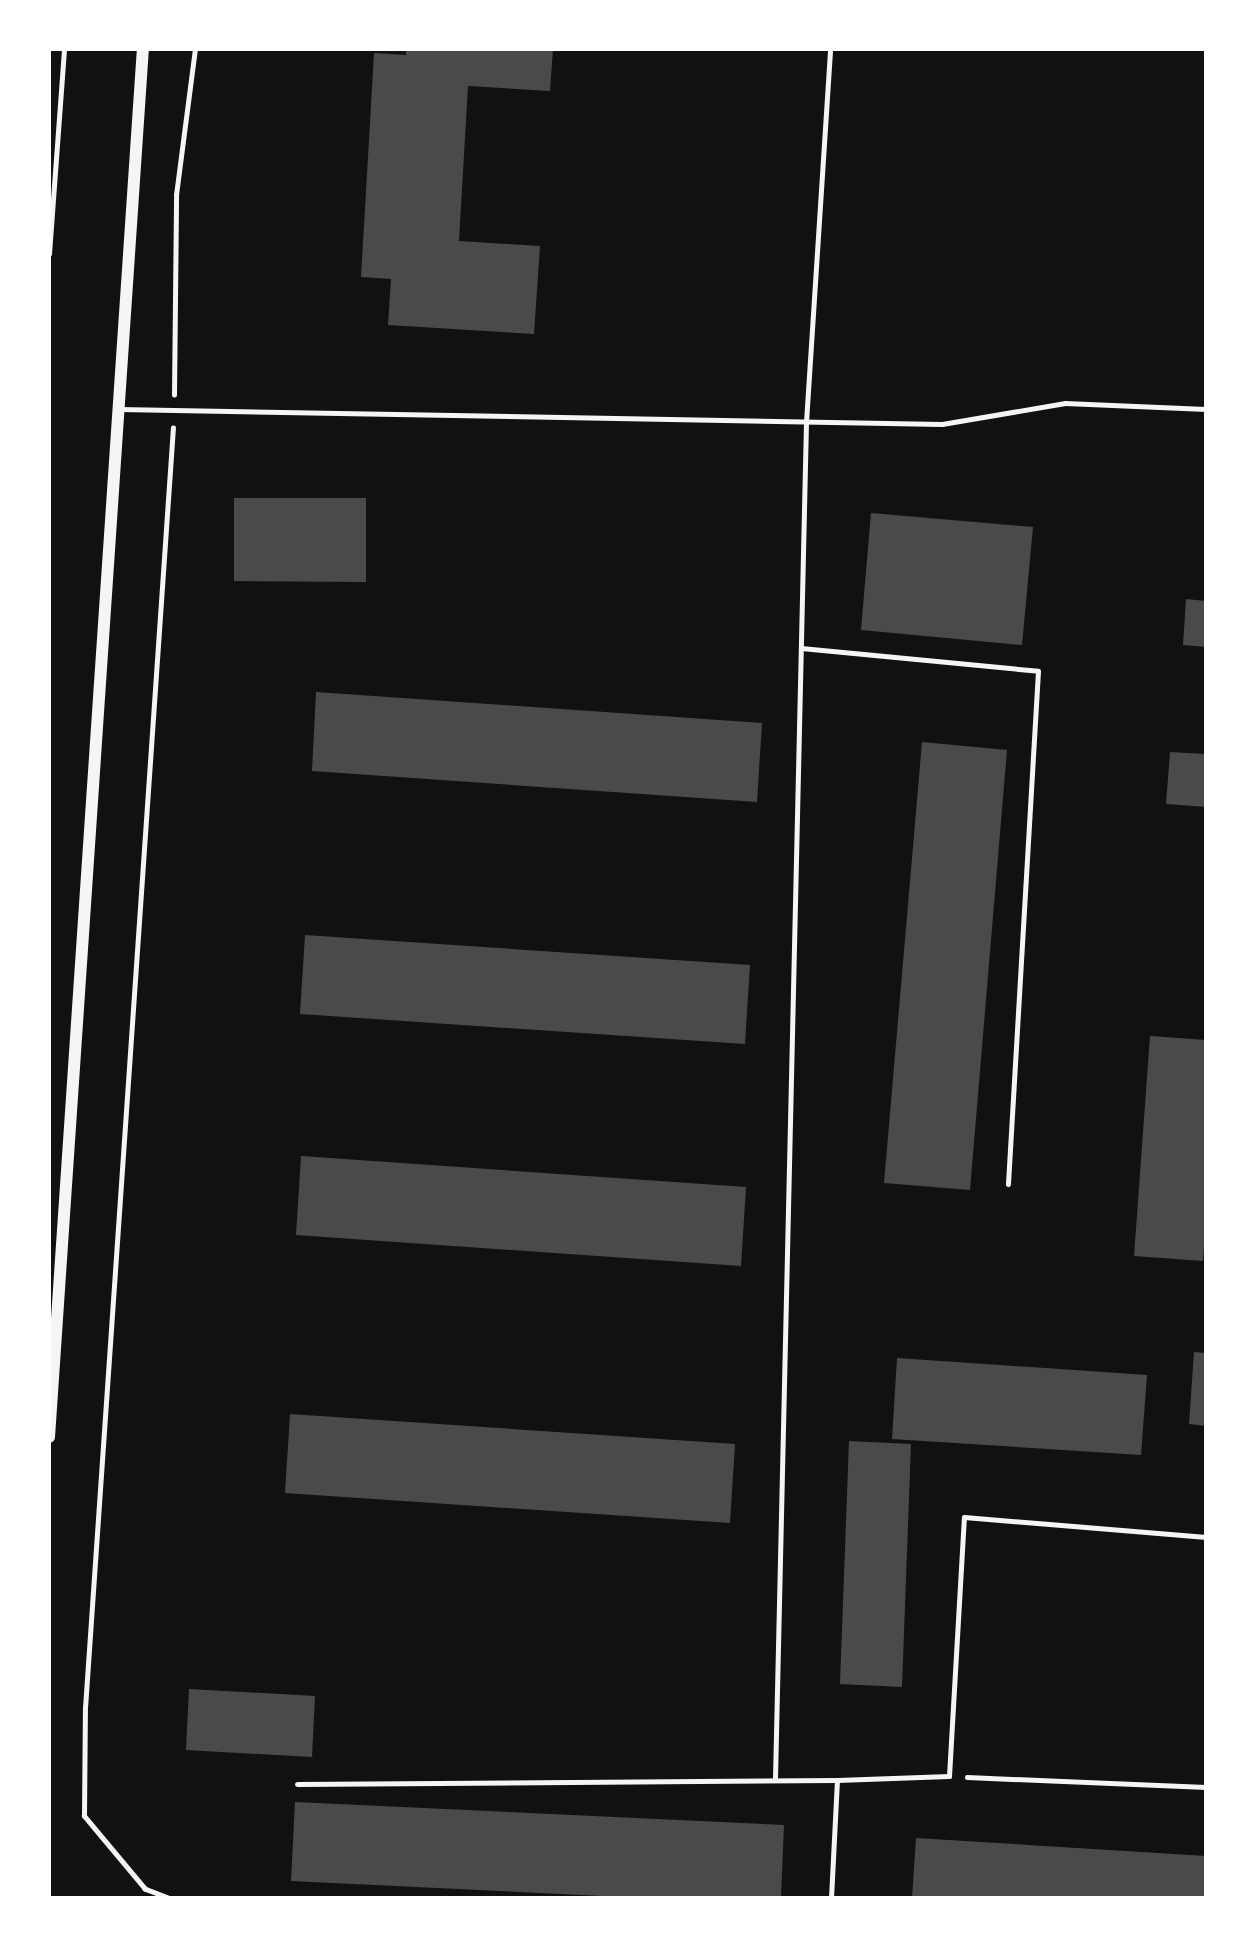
<!DOCTYPE html>
<style>
body{margin:0}
#map{position:relative;width:1255px;height:1947px;overflow:hidden;background:#111;font-family:"Nunito Sans",sans-serif}
div>[style]{position:absolute}
.building>*{inset:0;background:#4a4a4a}
.path>*{height:4.5px;margin:-2.25px;padding:0 2.25px;transform-origin:2.25px;border-radius:2.25px;background:#f5f5f5}
.service>*{height:5px;margin:-2.5px;padding:0 2.5px;transform-origin:2.5px;border-radius:2.5px;background:#f5f5f5}
.tertiary>*{height:12px;margin:-6px;padding:0 6px;transform-origin:6px;border-radius:6px;background:#f5f5f5}
span{translate:-50% -50%;white-space:nowrap;text-align:center;line-height:1.15;-webkit-text-stroke:6px #fff;paint-order:stroke}
.frame{position:absolute;inset:0;border:51px solid #fff;pointer-events:none}
</style>
<div id="map">
<div class="building">
<i style="clip-path:polygon(406px 49px,553px 49px,550px 91px,468px 86px,459px 241px,540px 246px,534px 334px,388px 325px,391px 279px,361px 277px,374px 53px,406px 55px)"></i>
<i style="clip-path:polygon(234px 498px,366px 498px,366px 582px,234px 581px)"></i>
<i style="clip-path:polygon(871px 513px,1033px 527px,1022px 645px,861px 630px)"></i>
<i style="clip-path:polygon(1186px 599px,1206px 601px,1206px 647px,1183px 645px)"></i>
<i style="clip-path:polygon(316px 692px,762px 723px,757px 802px,312px 771px)"></i>
<i style="clip-path:polygon(922px 742px,1007px 750px,970px 1190px,884px 1183px)"></i>
<i style="clip-path:polygon(1170px 752px,1206px 754px,1206px 807px,1166px 804px)"></i>
<i style="clip-path:polygon(305px 935px,750px 965px,745px 1044px,300px 1014px)"></i>
<i style="clip-path:polygon(1150px 1036px,1206px 1040px,1206px 1216px,1203px 1261px,1134px 1256px)"></i>
<i style="clip-path:polygon(301px 1156px,746px 1187px,741px 1266px,296px 1235px)"></i>
<i style="clip-path:polygon(1194px 1352px,1206px 1353px,1206px 1426px,1189px 1424px)"></i>
<i style="clip-path:polygon(897px 1358px,1147px 1375px,1141px 1455px,892px 1439px)"></i>
<i style="clip-path:polygon(290px 1414px,735px 1444px,730px 1523px,285px 1493px)"></i>
<i style="clip-path:polygon(849px 1441px,911px 1444px,902px 1687px,840px 1684px)"></i>
<i style="clip-path:polygon(189px 1689px,315px 1696px,312px 1757px,186px 1750px)"></i>
<i style="clip-path:polygon(295px 1802px,784px 1825px,781px 1898px,644px 1898px,291px 1881px)"></i>
<i style="clip-path:polygon(916px 1838px,1206px 1856px,1206px 1898px,912px 1898px)"></i>
</div>
<div class="path">
<i style="left:49px;top:254px;width:206px;rotate:-85.8deg"></i>
<i style="left:174px;top:395px;width:200px;rotate:-89.4deg"></i>
<i style="left:176px;top:195px;width:147px;rotate:-82.6deg"></i>
<i style="left:967px;top:1777px;width:239px;rotate:2.4deg"></i>
<i style="left:168px;top:1898px;width:25px;rotate:-159deg"></i>
<i style="left:145px;top:1889px;width:95px;rotate:-129.9deg"></i>
<i style="left:84px;top:1816px;width:108px;rotate:-89.5deg"></i>
<i style="left:85px;top:1708px;width:1283px;rotate:-86.07deg"></i>
</div>
<div class="service">
<i style="left:119px;top:409px;width:823px;rotate:1.04deg"></i>
<i style="left:942px;top:424px;width:125px;rotate:-9.7deg"></i>
<i style="left:1065px;top:403px;width:141px;rotate:2.4deg"></i>
<i style="left:801px;top:648px;width:238px;rotate:5.5deg"></i>
<i style="left:1038px;top:671px;width:514px;rotate:93.35deg"></i>
<i style="left:775px;top:1778px;width:1356px;rotate:-88.69deg"></i>
<i style="left:806px;top:422px;width:374px;rotate:-86.3deg"></i>
<i style="left:297px;top:1784px;width:540px;rotate:-0.42deg"></i>
<i style="left:831px;top:1898px;width:118px;rotate:-87.1deg"></i>
<i style="left:837px;top:1780px;width:112px;rotate:-2deg"></i>
<i style="left:949px;top:1776px;width:259px;rotate:-86.7deg"></i>
<i style="left:964px;top:1517px;width:243px;rotate:4.7deg"></i>
</div>
<div class="tertiary">
<i style="left:49px;top:1437px;width:1391px;rotate:-86.13deg"></i>
</div>
<div class="frame"></div>
</div>
